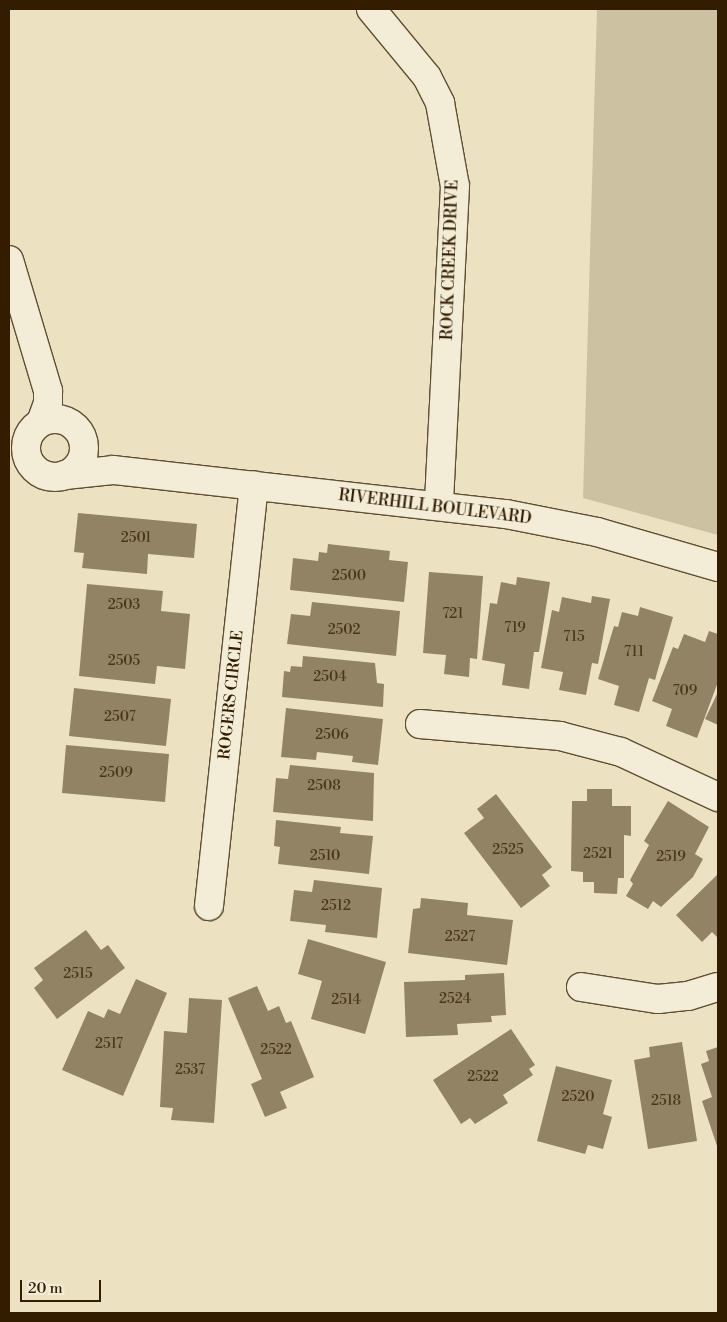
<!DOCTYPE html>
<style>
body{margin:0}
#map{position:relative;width:727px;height:1322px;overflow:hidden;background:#ece2c1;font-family:"Libre Bodoni",serif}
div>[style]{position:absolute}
.green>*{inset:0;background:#ccc1a0}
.building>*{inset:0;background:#938365}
.roads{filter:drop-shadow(1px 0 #604e31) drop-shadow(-1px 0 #604e31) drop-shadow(0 1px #604e31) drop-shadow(0 -1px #604e31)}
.minor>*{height:28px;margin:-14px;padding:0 14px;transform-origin:14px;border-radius:14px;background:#f3ecd7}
.minor>.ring{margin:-14px;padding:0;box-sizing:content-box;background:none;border:28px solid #f3ecd7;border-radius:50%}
span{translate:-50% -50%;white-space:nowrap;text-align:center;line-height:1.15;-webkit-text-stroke:5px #f3ecd7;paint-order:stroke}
.number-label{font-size:14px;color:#4a361a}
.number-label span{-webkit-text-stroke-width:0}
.street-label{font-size:16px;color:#321d01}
.frame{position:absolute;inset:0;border:10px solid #321d01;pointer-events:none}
.scale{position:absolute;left:20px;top:1280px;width:81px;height:22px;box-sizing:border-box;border:2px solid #321d01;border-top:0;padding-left:6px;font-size:15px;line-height:18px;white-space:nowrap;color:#321d01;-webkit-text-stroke:4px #f3ecd7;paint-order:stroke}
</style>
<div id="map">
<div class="green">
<i style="clip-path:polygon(597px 9px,718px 9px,718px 535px,583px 498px)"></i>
</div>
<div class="building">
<i style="clip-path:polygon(78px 513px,197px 524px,194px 558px,148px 554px,147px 574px,82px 568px,84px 553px,74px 552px)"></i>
<i style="clip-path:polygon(328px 544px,390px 551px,389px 560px,408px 562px,404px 602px,290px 590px,293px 558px,318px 561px,319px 552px,327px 553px)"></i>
<i style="clip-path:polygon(429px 572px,483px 576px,477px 659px,470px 658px,469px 677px,444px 674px,446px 655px,423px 653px)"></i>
<i style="clip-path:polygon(517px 577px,550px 582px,539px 652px,534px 652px,529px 689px,502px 685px,505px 664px,482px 660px,490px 603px,497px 604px,501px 582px,516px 585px)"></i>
<i style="clip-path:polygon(87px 584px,163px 591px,161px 611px,190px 614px,185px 669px,157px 666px,155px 684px,79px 676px)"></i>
<i style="clip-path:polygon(592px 596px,610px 599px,598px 664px,592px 663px,586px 695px,559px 690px,563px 672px,541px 668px,552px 610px,559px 612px,562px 597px,591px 603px)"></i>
<i style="clip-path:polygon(312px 602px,400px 611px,396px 656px,287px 644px,291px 614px,310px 616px)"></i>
<i style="clip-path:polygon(640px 607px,673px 617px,655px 680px,649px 678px,639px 712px,614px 705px,619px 686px,598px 679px,614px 626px,618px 627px,622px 612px,638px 616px)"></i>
<i style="clip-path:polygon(709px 631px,718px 634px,718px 682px,697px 738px,666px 726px,672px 709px,652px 701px,673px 647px,678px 649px,684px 634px,705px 642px)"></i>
<i style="clip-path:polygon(303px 656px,375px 663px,377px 683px,384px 684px,383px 707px,282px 697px,284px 671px,290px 672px,291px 666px,302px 667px)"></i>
<i style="clip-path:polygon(74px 688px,171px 699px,166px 746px,69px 736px)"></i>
<i style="clip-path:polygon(718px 692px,718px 725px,705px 719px)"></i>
<i style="clip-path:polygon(286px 708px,383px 719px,378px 765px,352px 762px,353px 756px,317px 752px,316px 760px,281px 757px)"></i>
<i style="clip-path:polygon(66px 745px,169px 754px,165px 802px,62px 793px)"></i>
<i style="clip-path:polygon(290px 765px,374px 773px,373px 821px,273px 812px,276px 778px,288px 779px)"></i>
<i style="clip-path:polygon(587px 789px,612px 789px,612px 806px,631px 806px,631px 836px,624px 835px,624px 878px,618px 878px,617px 894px,594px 893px,594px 882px,583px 882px,583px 872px,571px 871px,572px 801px,587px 801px)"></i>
<i style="clip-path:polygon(496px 794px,552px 867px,542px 875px,550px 886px,521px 908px,464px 833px,484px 818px,477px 809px)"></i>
<i style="clip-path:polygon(668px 801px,709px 827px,695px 854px,703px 859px,693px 877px,661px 907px,653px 901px,648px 909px,626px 896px,633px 884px,630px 880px,649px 845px,644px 841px)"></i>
<i style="clip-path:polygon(276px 820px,341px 827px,340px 833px,373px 836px,369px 874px,278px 864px,280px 847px,274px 846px)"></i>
<i style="clip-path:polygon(718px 874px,718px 938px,712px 932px,702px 942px,676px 915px)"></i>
<i style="clip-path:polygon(314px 880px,382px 888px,377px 938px,325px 932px,326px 925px,290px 921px,294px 890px,312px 892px)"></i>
<i style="clip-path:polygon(421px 898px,468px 903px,467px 915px,513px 920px,507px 965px,408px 953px,413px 909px,420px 908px)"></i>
<i style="clip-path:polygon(86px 930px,101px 950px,108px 945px,125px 968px,57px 1019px,34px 988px,43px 980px,34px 968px)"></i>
<i style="clip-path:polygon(308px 939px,386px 962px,365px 1034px,311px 1019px,322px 981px,298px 974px)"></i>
<i style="clip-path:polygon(504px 973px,506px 1015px,491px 1016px,492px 1022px,457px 1024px,458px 1035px,406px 1037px,404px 982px,465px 980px,465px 975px)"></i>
<i style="clip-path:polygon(136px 979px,167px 993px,123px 1096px,62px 1070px,88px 1011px,104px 1018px,108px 1009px,120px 1014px)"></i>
<i style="clip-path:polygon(257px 986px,268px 1011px,279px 1006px,286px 1023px,291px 1021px,314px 1077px,280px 1092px,287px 1108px,265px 1117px,251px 1084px,262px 1079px,228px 998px)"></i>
<i style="clip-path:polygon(189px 998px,222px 1000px,214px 1123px,171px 1120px,173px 1108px,160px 1107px,164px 1031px,187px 1033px)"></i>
<i style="clip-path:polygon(511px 1029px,535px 1065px,529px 1069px,533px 1075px,503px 1095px,508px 1103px,475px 1124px,470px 1118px,461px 1124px,433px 1080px)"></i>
<i style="clip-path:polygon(682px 1042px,697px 1141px,648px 1149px,634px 1060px,650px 1057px,649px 1047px)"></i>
<i style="clip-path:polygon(718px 1047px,718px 1149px,702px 1101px,712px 1097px,701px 1064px,709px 1061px,706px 1051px)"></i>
<i style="clip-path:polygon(556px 1066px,612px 1080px,603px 1114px,612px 1117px,603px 1149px,588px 1145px,585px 1154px,537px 1141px)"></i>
</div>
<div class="roads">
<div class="minor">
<i style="left:371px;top:9px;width:88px;rotate:50.5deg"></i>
<i style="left:427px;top:77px;width:29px;rotate:63deg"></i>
<i style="left:440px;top:103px;width:84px;rotate:79.8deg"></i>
<i style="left:455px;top:186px;width:320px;rotate:92.9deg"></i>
<i style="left:9px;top:260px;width:137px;rotate:73.4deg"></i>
<i style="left:48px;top:391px;width:12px;rotate:90deg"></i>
<i style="left:48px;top:403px;width:20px;rotate:110deg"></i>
<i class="ring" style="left:26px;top:419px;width:30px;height:30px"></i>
<i style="left:65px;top:475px;width:48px;rotate:-5.9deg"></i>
<i style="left:113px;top:470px;width:395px;rotate:6.4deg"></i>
<i style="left:506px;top:514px;width:93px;rotate:11.2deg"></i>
<i style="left:597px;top:532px;width:126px;rotate:16.1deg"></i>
<i style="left:420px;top:724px;width:141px;rotate:4.9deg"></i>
<i style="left:560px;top:736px;width:63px;rotate:14.7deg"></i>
<i style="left:621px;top:752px;width:107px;rotate:24.9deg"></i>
<i style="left:209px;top:906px;width:423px;rotate:-83.9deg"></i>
<i style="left:581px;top:987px;width:78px;rotate:8.9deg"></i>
<i style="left:658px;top:999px;width:30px;rotate:-6deg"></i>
<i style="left:688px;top:996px;width:31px;rotate:-17deg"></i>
</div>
</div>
<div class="number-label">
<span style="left:136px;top:538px">2501</span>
<span style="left:349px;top:576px">2500</span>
<span style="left:124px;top:605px">2503</span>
<span style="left:453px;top:614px">721</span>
<span style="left:515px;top:628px">719</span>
<span style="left:344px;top:630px">2502</span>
<span style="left:574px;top:637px">715</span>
<span style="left:634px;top:652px">711</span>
<span style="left:124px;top:661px">2505</span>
<span style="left:330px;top:677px">2504</span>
<span style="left:685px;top:691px">709</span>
<span style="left:120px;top:717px">2507</span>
<span style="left:332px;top:735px">2506</span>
<span style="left:116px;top:773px">2509</span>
<span style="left:324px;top:786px">2508</span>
<span style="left:508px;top:850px">2525</span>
<span style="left:598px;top:854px">2521</span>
<span style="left:325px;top:856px">2510</span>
<span style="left:671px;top:857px">2519</span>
<span style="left:336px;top:906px">2512</span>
<span style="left:460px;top:937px">2527</span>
<span style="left:78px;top:974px">2515</span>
<span style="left:455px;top:999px">2524</span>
<span style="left:346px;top:1000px">2514</span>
<span style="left:109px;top:1044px">2517</span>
<span style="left:276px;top:1050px">2522</span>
<span style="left:190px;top:1070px">2537</span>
<span style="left:483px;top:1077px">2522</span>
<span style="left:578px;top:1097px">2520</span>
<span style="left:666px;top:1101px">2518</span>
</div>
<div class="street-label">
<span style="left:450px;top:260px;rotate:-88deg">ROCK CREEK DRIVE</span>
<span style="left:435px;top:507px;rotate:7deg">RIVERHILL BOULEVARD</span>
<span style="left:231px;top:695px;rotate:-84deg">ROGERS CIRCLE</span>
</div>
<div class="frame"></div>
<div class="scale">20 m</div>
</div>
